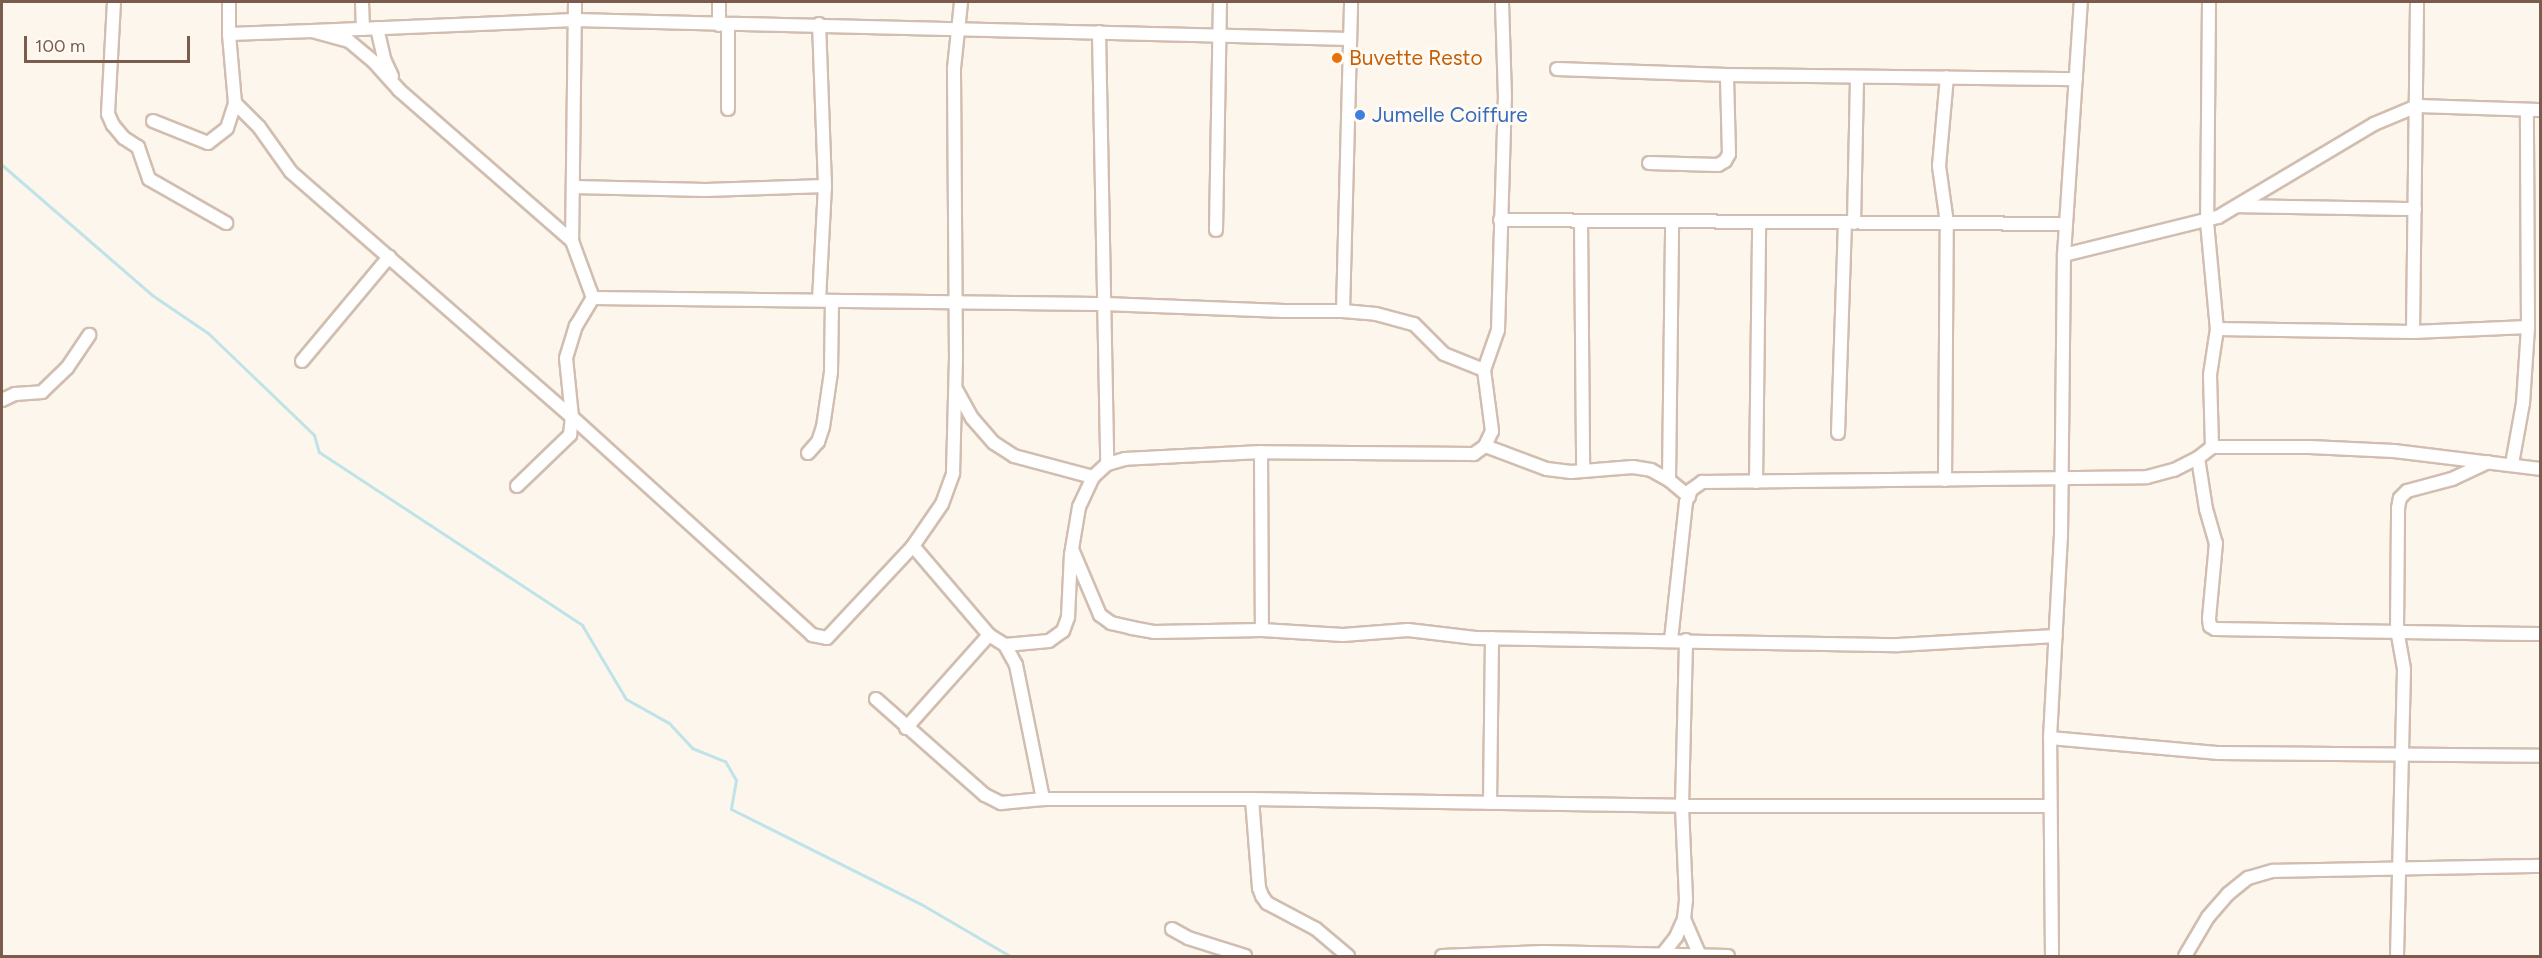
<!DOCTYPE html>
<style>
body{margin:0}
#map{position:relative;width:2542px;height:958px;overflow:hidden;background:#fdf6ec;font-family:Figtree,sans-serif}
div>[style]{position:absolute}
.stream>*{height:3px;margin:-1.5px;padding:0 1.5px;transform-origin:1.5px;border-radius:1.5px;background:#bfe3e8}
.roads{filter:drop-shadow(2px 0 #d1beb0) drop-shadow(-2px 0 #d1beb0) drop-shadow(0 2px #d1beb0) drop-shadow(0 -2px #d1beb0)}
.minor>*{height:12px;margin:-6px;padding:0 6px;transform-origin:6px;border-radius:6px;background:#fff}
.dots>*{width:16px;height:16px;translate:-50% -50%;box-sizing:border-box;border:3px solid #fffaf3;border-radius:50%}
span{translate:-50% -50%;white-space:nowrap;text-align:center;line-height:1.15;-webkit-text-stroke:6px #fffaf3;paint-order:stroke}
.food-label{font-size:21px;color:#c56008}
.left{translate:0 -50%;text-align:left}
.shop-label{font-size:21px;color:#366cbe}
.frame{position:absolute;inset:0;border:3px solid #7a5c4d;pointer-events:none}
.scale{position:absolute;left:24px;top:36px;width:166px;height:27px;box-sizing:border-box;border:3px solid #7a5c4d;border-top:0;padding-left:8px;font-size:18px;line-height:21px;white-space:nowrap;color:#7a5c4d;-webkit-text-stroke:4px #fffaf3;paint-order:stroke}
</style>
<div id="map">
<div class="stream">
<i style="left:2px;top:165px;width:198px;rotate:40.9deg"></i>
<i style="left:152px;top:295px;width:68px;rotate:34.2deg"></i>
<i style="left:208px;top:333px;width:147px;rotate:43.9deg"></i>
<i style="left:314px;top:435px;width:18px;rotate:74deg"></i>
<i style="left:319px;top:452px;width:315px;rotate:33.3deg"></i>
<i style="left:582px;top:625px;width:86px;rotate:59.3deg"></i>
<i style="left:626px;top:699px;width:49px;rotate:29.2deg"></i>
<i style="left:669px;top:723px;width:34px;rotate:47deg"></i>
<i style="left:692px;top:748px;width:35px;rotate:22deg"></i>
<i style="left:725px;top:761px;width:22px;rotate:60deg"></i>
<i style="left:736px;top:780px;width:29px;rotate:100deg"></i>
<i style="left:731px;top:809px;width:212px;rotate:26.6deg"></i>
<i style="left:921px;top:904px;width:103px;rotate:30.3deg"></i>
</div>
<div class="roads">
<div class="minor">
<i style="left:114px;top:2px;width:112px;rotate:93.1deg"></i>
<i style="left:108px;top:114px;width:12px;rotate:66deg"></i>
<i style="left:113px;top:125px;width:17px;rotate:50deg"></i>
<i style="left:124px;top:138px;width:17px;rotate:33deg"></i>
<i style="left:138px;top:147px;width:34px;rotate:71deg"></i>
<i style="left:149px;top:179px;width:89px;rotate:29.7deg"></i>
<i style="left:362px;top:2px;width:27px;rotate:88deg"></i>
<i style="left:575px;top:2px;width:239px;rotate:90.7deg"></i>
<i style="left:572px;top:241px;width:61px;rotate:69.8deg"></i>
<i style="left:719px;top:2px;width:23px;rotate:90deg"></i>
<i style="left:2209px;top:2px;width:220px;rotate:90.5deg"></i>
<i style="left:2207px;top:222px;width:107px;rotate:84.7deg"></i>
<i style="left:2217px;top:329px;width:47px;rotate:98.7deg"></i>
<i style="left:2210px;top:375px;width:72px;rotate:88.4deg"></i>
<i style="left:377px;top:28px;width:32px;rotate:77deg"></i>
<i style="left:384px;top:59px;width:19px;rotate:65deg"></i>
<i style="left:312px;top:31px;width:263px;rotate:-2.4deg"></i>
<i style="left:575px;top:20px;width:775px;rotate:1.4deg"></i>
<i style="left:1099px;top:32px;width:432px;rotate:88.9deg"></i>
<i style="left:229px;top:34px;width:83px;rotate:-2.1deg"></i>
<i style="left:312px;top:31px;width:38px;rotate:15deg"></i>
<i style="left:349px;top:41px;width:33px;rotate:40deg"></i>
<i style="left:374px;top:62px;width:38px;rotate:48deg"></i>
<i style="left:399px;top:90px;width:230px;rotate:41.1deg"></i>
<i style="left:1557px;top:69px;width:170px;rotate:2deg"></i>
<i style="left:1727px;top:75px;width:349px;rotate:0.7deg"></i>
<i style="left:235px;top:103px;width:34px;rotate:45deg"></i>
<i style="left:259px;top:127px;width:55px;rotate:54.6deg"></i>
<i style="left:291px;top:172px;width:373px;rotate:41.1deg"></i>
<i style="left:572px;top:417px;width:324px;rotate:42.2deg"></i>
<i style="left:812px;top:635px;width:15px;rotate:11deg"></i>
<i style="left:827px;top:638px;width:126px;rotate:-46.9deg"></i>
<i style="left:913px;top:546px;width:51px;rotate:-55.4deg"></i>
<i style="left:942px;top:504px;width:33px;rotate:-70deg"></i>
<i style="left:953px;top:473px;width:114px;rotate:-88.5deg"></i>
<i style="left:956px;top:359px;width:291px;rotate:-90.4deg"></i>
<i style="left:954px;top:68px;width:66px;rotate:-83.9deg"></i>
<i style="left:728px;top:109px;width:84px;rotate:-90deg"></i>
<i style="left:153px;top:121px;width:59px;rotate:21.8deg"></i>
<i style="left:208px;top:143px;width:24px;rotate:-38deg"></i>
<i style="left:227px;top:128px;width:26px;rotate:-72deg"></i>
<i style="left:235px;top:103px;width:69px;rotate:-95deg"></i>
<i style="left:229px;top:34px;width:32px;rotate:-90deg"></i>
<i style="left:1649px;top:163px;width:69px;rotate:1.7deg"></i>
<i style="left:1718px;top:165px;width:8px;rotate:-30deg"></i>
<i style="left:1725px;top:161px;width:8px;rotate:-60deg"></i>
<i style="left:1729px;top:154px;width:79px;rotate:-91.5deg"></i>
<i style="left:573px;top:187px;width:133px;rotate:1.3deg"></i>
<i style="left:706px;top:190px;width:119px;rotate:-1.9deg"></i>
<i style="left:2238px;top:206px;width:177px;rotate:1deg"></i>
<i style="left:1500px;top:220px;width:566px;rotate:0.4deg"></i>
<i style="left:1581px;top:221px;width:250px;rotate:89.5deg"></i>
<i style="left:1854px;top:223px;width:146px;rotate:-88.8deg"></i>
<i style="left:1216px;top:230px;width:228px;rotate:-89deg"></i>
<i style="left:2064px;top:255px;width:159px;rotate:-13.9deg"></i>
<i style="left:2218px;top:217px;width:182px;rotate:-30.8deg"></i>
<i style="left:2374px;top:124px;width:47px;rotate:-22.7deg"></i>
<i style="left:2417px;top:106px;width:123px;rotate:1.9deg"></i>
<i style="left:593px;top:298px;width:511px;rotate:0.67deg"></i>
<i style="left:1104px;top:304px;width:180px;rotate:2.2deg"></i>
<i style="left:1284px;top:311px;width:59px"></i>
<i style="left:1343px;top:311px;width:33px;rotate:5deg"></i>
<i style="left:1376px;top:314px;width:39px;rotate:15deg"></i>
<i style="left:1414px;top:324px;width:42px;rotate:45deg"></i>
<i style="left:1444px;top:354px;width:43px;rotate:21.8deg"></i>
<i style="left:1484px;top:370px;width:62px;rotate:82.5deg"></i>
<i style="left:1492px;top:431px;width:17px;rotate:115deg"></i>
<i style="left:1485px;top:446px;width:14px;rotate:144deg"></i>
<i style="left:1474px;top:454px;width:213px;rotate:-179.5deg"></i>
<i style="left:1261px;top:452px;width:136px;rotate:177.1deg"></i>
<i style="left:1125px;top:459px;width:19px;rotate:164deg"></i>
<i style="left:1107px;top:464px;width:19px;rotate:137deg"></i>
<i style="left:1093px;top:477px;width:33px;rotate:115deg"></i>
<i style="left:1079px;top:507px;width:43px;rotate:99.5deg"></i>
<i style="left:1072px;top:549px;width:72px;rotate:67deg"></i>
<i style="left:1100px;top:615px;width:14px;rotate:36deg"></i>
<i style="left:1111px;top:623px;width:22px;rotate:13deg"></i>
<i style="left:1132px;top:628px;width:22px;rotate:10deg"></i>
<i style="left:1154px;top:632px;width:108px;rotate:-1.1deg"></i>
<i style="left:1262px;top:630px;width:81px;rotate:3.5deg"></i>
<i style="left:1343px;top:635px;width:65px;rotate:-4.4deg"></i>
<i style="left:1408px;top:630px;width:68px;rotate:6.7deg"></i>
<i style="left:1476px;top:638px;width:422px;rotate:1deg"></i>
<i style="left:1898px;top:645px;width:158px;rotate:-3.3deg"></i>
<i style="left:819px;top:300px;width:114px;rotate:-87deg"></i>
<i style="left:825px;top:186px;width:162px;rotate:-92.1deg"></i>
<i style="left:1343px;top:311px;width:309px;rotate:-88.5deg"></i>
<i style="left:2217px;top:329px;width:196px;rotate:0.9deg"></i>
<i style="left:2413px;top:332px;width:115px;rotate:-2.5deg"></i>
<i style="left:2413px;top:332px;width:330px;rotate:-89.3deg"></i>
<i style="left:302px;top:361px;width:136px;rotate:-50.1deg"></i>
<i style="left:1484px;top:370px;width:42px;rotate:-70.7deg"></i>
<i style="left:1498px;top:330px;width:232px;rotate:-88.3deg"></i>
<i style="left:1505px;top:98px;width:96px;rotate:-91.8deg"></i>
<i style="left:957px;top:391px;width:31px;rotate:61deg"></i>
<i style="left:972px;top:418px;width:33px;rotate:49deg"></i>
<i style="left:994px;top:443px;width:24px;rotate:33deg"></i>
<i style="left:1014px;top:456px;width:82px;rotate:14.9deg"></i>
<i style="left:2px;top:400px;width:14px;rotate:-25deg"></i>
<i style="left:15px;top:394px;width:27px;rotate:-4deg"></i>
<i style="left:42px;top:392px;width:35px;rotate:-44deg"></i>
<i style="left:67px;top:368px;width:40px;rotate:-56deg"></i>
<i style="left:1838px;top:433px;width:210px;rotate:-88.1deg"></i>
<i style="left:1485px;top:446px;width:66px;rotate:20.4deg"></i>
<i style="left:1547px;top:469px;width:24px;rotate:7deg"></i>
<i style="left:1571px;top:472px;width:62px;rotate:-4.6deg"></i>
<i style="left:1633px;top:467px;width:18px;rotate:9deg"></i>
<i style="left:1651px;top:470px;width:21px;rotate:29deg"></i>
<i style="left:1669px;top:480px;width:26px;rotate:40deg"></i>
<i style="left:1261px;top:452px;width:178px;rotate:89.7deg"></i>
<i style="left:808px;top:453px;width:15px;rotate:-48deg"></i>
<i style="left:818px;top:442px;width:16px;rotate:-72deg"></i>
<i style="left:823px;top:427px;width:56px;rotate:-81.7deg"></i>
<i style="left:831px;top:372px;width:71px;rotate:-89.2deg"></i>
<i style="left:2198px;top:458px;width:52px;rotate:81.1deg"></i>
<i style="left:2206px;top:509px;width:35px;rotate:74deg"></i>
<i style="left:2216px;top:543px;width:76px;rotate:95.3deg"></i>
<i style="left:2209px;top:619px;width:7px;rotate:82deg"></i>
<i style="left:2210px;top:626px;width:6px;rotate:31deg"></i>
<i style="left:2215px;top:629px;width:325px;rotate:0.9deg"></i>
<i style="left:2512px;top:464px;width:62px;rotate:-79.8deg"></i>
<i style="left:2523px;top:403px;width:76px;rotate:-86.2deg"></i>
<i style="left:2528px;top:327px;width:217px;rotate:-90.3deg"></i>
<i style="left:1669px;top:480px;width:259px;rotate:-89.3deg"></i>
<i style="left:1945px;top:480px;width:257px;rotate:-89.6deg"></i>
<i style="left:1947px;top:223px;width:58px;rotate:-98deg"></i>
<i style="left:1939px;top:166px;width:89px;rotate:-84.9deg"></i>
<i style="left:1756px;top:482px;width:260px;rotate:-89.3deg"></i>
<i style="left:517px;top:486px;width:74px;rotate:-43.9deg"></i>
<i style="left:570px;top:435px;width:18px;rotate:-84deg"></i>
<i style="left:572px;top:417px;width:59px;rotate:-95.8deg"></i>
<i style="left:566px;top:358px;width:34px;rotate:-73deg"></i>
<i style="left:576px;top:326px;width:33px;rotate:-59deg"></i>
<i style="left:913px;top:546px;width:117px;rotate:49.5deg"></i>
<i style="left:989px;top:635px;width:19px;rotate:32deg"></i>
<i style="left:1005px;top:645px;width:23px;rotate:61deg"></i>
<i style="left:1016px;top:665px;width:137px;rotate:78.6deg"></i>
<i style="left:1671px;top:640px;width:139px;rotate:-83.8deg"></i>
<i style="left:1686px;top:502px;width:13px;rotate:-67deg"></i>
<i style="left:1691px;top:490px;width:14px;rotate:-36deg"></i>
<i style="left:1702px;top:482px;width:445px;rotate:-0.6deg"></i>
<i style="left:2147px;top:477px;width:28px;rotate:-15deg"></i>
<i style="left:2174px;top:470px;width:27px;rotate:-27deg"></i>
<i style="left:2198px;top:458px;width:18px;rotate:-38deg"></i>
<i style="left:2212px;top:447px;width:98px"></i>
<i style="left:2310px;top:447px;width:84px;rotate:2.7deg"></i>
<i style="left:2394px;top:451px;width:147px;rotate:7deg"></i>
<i style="left:1005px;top:645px;width:44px;rotate:-5.2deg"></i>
<i style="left:1049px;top:641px;width:17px;rotate:-36deg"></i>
<i style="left:1063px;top:631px;width:15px;rotate:-70deg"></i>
<i style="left:1068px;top:617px;width:64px;rotate:-87.3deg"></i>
<i style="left:876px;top:699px;width:145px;rotate:41.4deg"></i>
<i style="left:985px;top:795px;width:18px;rotate:27deg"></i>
<i style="left:1001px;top:803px;width:42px;rotate:-5.4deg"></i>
<i style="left:1043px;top:799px;width:209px"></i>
<i style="left:1252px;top:799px;width:430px;rotate:0.9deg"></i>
<i style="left:1682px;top:806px;width:368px"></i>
<i style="left:906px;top:728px;width:125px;rotate:-48.3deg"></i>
<i style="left:2050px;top:738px;width:170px;rotate:5.1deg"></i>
<i style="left:2219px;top:753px;width:321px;rotate:0.5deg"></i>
<i style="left:1252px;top:799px;width:89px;rotate:85.5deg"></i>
<i style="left:1259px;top:888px;width:9px;rotate:69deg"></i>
<i style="left:1262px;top:896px;width:9px;rotate:54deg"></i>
<i style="left:1267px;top:903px;width:55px;rotate:28deg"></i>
<i style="left:1316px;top:929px;width:42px;rotate:40.2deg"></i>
<i style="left:1490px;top:803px;width:165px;rotate:-89.3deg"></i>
<i style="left:1684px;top:919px;width:40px;rotate:66.6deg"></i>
<i style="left:1172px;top:929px;width:18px;rotate:29deg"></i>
<i style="left:1188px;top:938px;width:60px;rotate:17.5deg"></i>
<i style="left:1662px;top:955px;width:23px;rotate:-52deg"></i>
<i style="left:1676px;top:937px;width:20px;rotate:-66deg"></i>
<i style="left:1684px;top:919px;width:20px;rotate:-84deg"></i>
<i style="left:1686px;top:899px;width:93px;rotate:-92.5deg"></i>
<i style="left:1682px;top:806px;width:166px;rotate:-88.6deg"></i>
<i style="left:1442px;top:956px;width:101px;rotate:-2.3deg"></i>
<i style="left:1543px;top:952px;width:185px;rotate:1.2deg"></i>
<i style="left:2052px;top:956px;width:218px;rotate:-90.5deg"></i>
<i style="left:2050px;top:738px;width:202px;rotate:-86.9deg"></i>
<i style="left:2061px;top:536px;width:281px;rotate:-89.4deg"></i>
<i style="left:2064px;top:255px;width:254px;rotate:-86.2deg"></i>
<i style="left:2185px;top:956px;width:45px;rotate:-59.5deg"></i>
<i style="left:2208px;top:917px;width:30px;rotate:-49deg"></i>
<i style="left:2228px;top:894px;width:26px;rotate:-39deg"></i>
<i style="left:2248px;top:878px;width:26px;rotate:-16deg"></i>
<i style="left:2273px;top:871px;width:267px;rotate:-1.1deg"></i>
<i style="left:2397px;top:956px;width:287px;rotate:-88.6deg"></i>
<i style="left:2404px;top:669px;width:39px;rotate:-100deg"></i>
<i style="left:2397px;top:631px;width:123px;rotate:-89.5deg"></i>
<i style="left:2398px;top:508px;width:10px;rotate:-79deg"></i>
<i style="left:2400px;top:498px;width:10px;rotate:-45deg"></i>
<i style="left:2407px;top:491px;width:47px;rotate:-14.9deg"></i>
<i style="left:2452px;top:479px;width:40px;rotate:-25deg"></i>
</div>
</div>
<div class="dots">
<i style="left:1337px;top:58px;background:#e8710a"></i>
<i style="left:1360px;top:115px;background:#3f7fe0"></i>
</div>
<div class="food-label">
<span class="left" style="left:1349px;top:58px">Buvette Resto</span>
</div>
<div class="shop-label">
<span class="left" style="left:1372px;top:115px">Jumelle Coiffure</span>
</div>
<div class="frame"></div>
<div class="scale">100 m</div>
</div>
